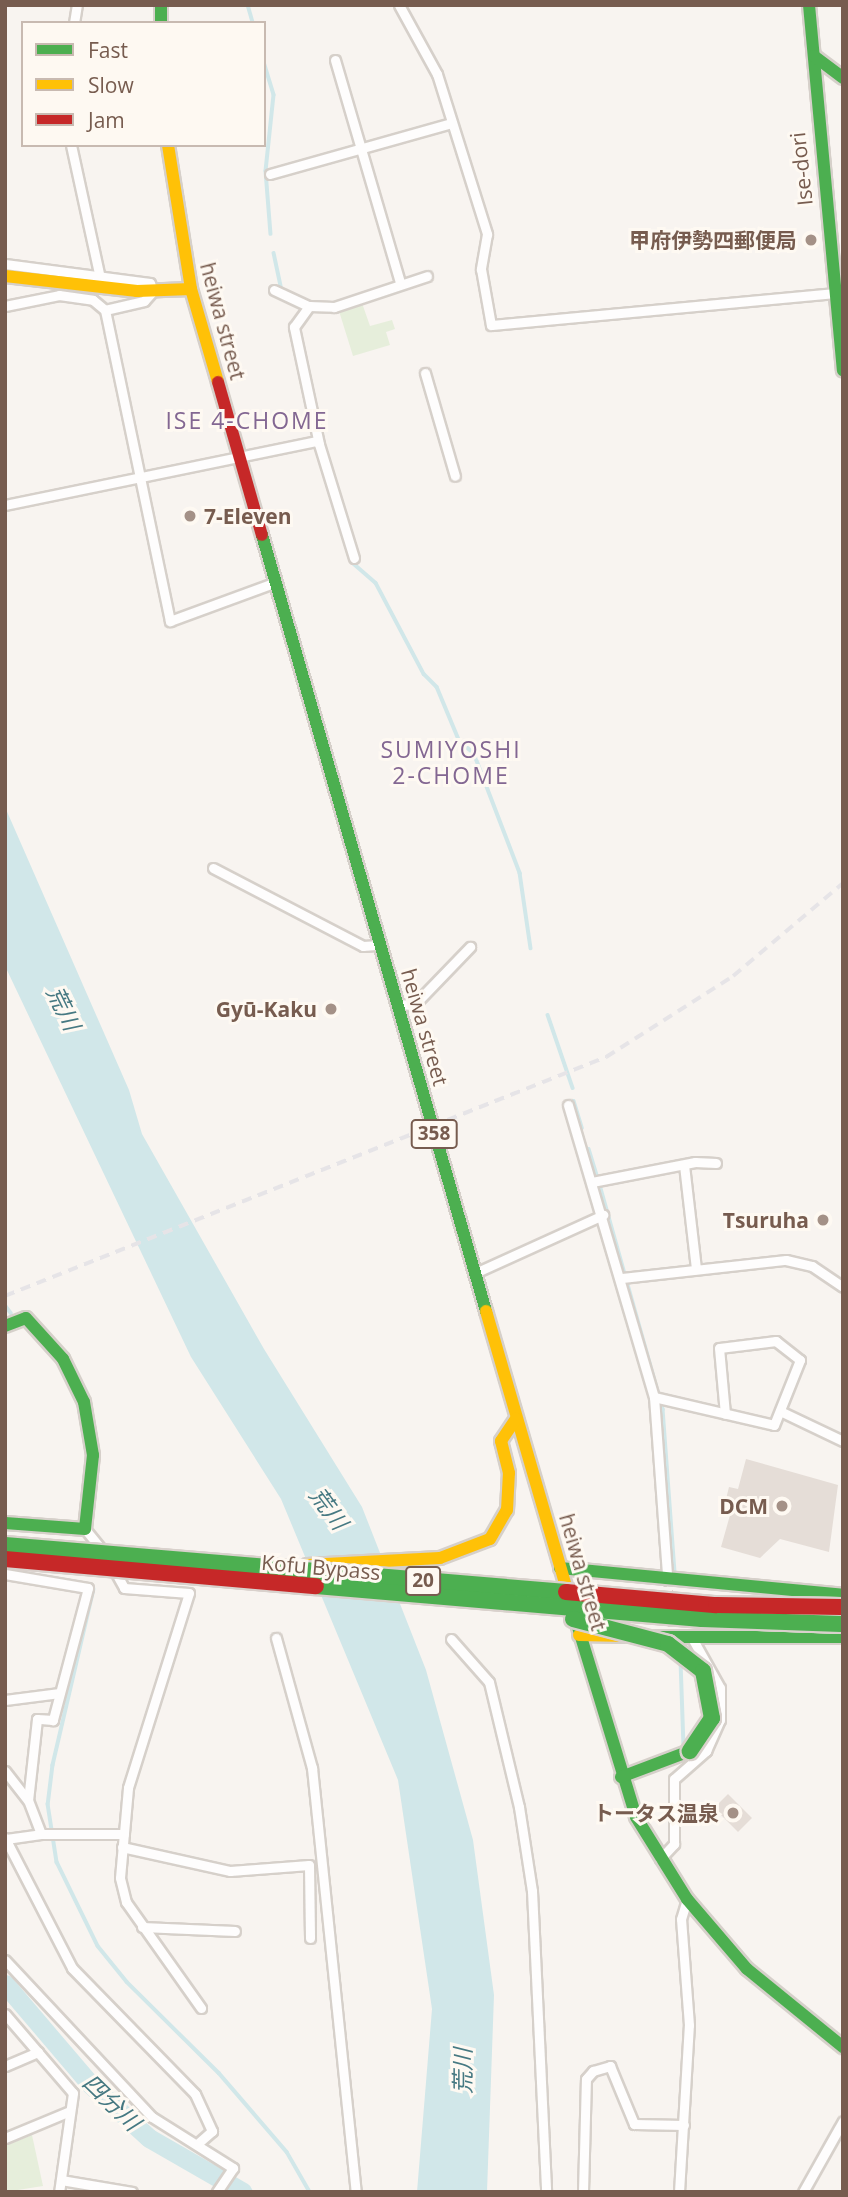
<!DOCTYPE html>
<meta charset="utf-8">
<style>
body{margin:0}
#map{position:relative;width:848px;height:2197px;overflow:hidden;background:#f8f4f0;font-family:"Open Sans","Noto Sans JP",sans-serif}
div>[style]{position:absolute}
.green>*{inset:0;background:#e6eedb}
.water>*{inset:0;background:#d1e7e9}
.stream>*{height:3.5px;margin:-1.75px;padding:0 1.75px;transform-origin:1.75px;border-radius:1.75px;background:#d1e7e9}
.river>*{height:19px;margin:-9.5px;padding:0 9.5px;transform-origin:9.5px;border-radius:9.5px;background:#d1e7e9}
.building>*{inset:0;background:#e5ddd7}
.street-tunnel>*{height:9px;margin-top:-4.5px;transform-origin:0;background:repeating-linear-gradient(90deg,#d8cec8 0 9px,transparent 0 13.5px)}
.roads{filter:drop-shadow(2px 0 #d6d0ca) drop-shadow(-2px 0 #d6d0ca) drop-shadow(0 2px #d6d0ca) drop-shadow(0 -2px #d6d0ca)}
.street>*{height:9px;margin:-4.5px;padding:0 4.5px;transform-origin:4.5px;border-radius:4.5px;background:#fefdfd}
.fast>*{height:12px;margin:-6px;padding:0 6px;transform-origin:6px;border-radius:6px;background:#4caf50}
.slow>*{height:12px;margin:-6px;padding:0 6px;transform-origin:6px;border-radius:6px;background:#ffc107}
.jam>*{height:12px;margin:-6px;padding:0 6px;transform-origin:6px;border-radius:6px;background:#c62828}
.rail>*{height:3.5px;margin-top:-1.75px;transform-origin:0;background:repeating-linear-gradient(90deg,#e6e4e7 0 10px,transparent 0 17px)}
.bridges{filter:drop-shadow(2px 0 #d9d1cc) drop-shadow(-2px 0 #d9d1cc) drop-shadow(0 2px #d9d1cc) drop-shadow(0 -2px #d9d1cc)}
.fast-bridge>*{height:16px;margin:-8px;padding:0 8px;transform-origin:8px;border-radius:8px;background:#4caf50}
.jam-bridge>*{height:16px;margin:-8px;padding:0 8px;transform-origin:8px;border-radius:8px;background:#c62828}
.dots>*{width:19px;height:19px;translate:-50% -50%;box-sizing:border-box;border:4px solid #fef9f2;border-radius:50%}
span{translate:-50% -50%;white-space:nowrap;text-align:center;line-height:1.15;-webkit-text-stroke:6px #fef9f2;paint-order:stroke}
.shield-label span{padding:2px 5px;background:#fef9f2;border:2px solid;border-radius:5px;-webkit-text-stroke-width:0}
.shield-label{font-size:19px;color:#775c4f;font-weight:700}
.street-label{font-size:21px;color:#775c4f}
.poi-label{font-size:21px;color:#775c4f;font-weight:700}
.right{translate:-100% -50%;text-align:right}
.left{translate:0 -50%;text-align:left}
.neighbourhood-label{font-size:23px;color:#836792;letter-spacing:2px}
.water-label{font-size:23px;color:#467982;font-style:italic}
.frame{position:absolute;inset:0;border:7px solid #775c4f;pointer-events:none}
.legend{position:absolute;left:21px;top:21px;width:245px;height:126px;box-sizing:border-box;background:#fef9f2;border:2px solid #c8bab1;margin:0;padding:9px 12px;list-style:none;font-size:21px;color:#775c4f}
.legend li{display:flex;align-items:center;gap:14px;height:35px}
.legend b{width:35px;border:2px solid #c8bab1}
</style>
<div id="map">
<div class="green">
<i style="clip-path:polygon(362px 303px,370px 326px,392px 320px,395px 329px,386px 332px,390px 345px,353px 356px,339px 311px)"></i>
<i style="clip-path:polygon(32px 2135px,43px 2186px,5px 2192px,5px 2146px)"></i>
</div>
<div class="water">
<i style="clip-path:polygon(5px 807px,129px 1090px,142px 1134px,264px 1349px,362px 1507px,426px 1670px,473px 1840px,494px 1995px,487px 2192px,417px 2192px,432px 2009px,398px 1780px,281px 1499px,191px 1357px,5px 966px)"></i>
</div>
<div class="stream">
<i style="left:248px;top:5px;width:19px;rotate:74deg"></i>
<i style="left:264px;top:62px;width:34px;rotate:73deg"></i>
<i style="left:274px;top:95px;width:76px;rotate:96deg"></i>
<i style="left:266px;top:171px;width:63px;rotate:85.5deg"></i>
<i style="left:274px;top:253px;width:38px;rotate:78deg"></i>
<i style="left:353px;top:563px;width:30px;rotate:41deg"></i>
<i style="left:376px;top:583px;width:103px;rotate:62.2deg"></i>
<i style="left:424px;top:674px;width:18px;rotate:45deg"></i>
<i style="left:437px;top:687px;width:60px;rotate:67.3deg"></i>
<i style="left:460px;top:742px;width:18px;rotate:38deg"></i>
<i style="left:474px;top:753px;width:129px;rotate:69deg"></i>
<i style="left:520px;top:873px;width:76px;rotate:81.7deg"></i>
<i style="left:548px;top:1015px;width:77px;rotate:71.1deg"></i>
<i style="left:574px;top:1101px;width:28px;rotate:73deg"></i>
<i style="left:589px;top:1149px;width:28px;rotate:73deg"></i>
<i style="left:600px;top:1185px;width:233px;rotate:74.3deg"></i>
<i style="left:663px;top:1409px;width:164px;rotate:85.8deg"></i>
<i style="left:5px;top:1305px;width:10px;rotate:53deg"></i>
<i style="left:94px;top:1589px;width:181px;rotate:103.1deg"></i>
<i style="left:53px;top:1765px;width:39px;rotate:97deg"></i>
<i style="left:48px;top:1804px;width:59px;rotate:81.2deg"></i>
<i style="left:57px;top:1862px;width:93px;rotate:64deg"></i>
<i style="left:98px;top:1946px;width:46px;rotate:51.1deg"></i>
<i style="left:127px;top:1982px;width:129px;rotate:44.7deg"></i>
<i style="left:219px;top:2073px;width:104px;rotate:49.3deg"></i>
<i style="left:287px;top:2152px;width:46px;rotate:60.1deg"></i>
<i style="left:681px;top:1661px;width:85px;rotate:88deg"></i>
</div>
<div class="river">
<i style="left:5px;top:1984px;width:131px;rotate:49.6deg"></i>
<i style="left:90px;top:2084px;width:80px;rotate:42.5deg"></i>
<i style="left:149px;top:2138px;width:108px;rotate:29.9deg"></i>
</div>
<div class="building">
<i style="clip-path:polygon(746px 1459px,838px 1485px,829px 1552px,780px 1539px,760px 1558px,721px 1547px,734px 1501px,726px 1499px,729px 1487px,738px 1489px)"></i>
<i style="clip-path:polygon(728px 1794px,752px 1818px,738px 1832px,714px 1808px)"></i>
</div>
<div class="street-tunnel">
<i style="left:667px;top:1577px;width:63px;rotate:83.7deg"></i>
</div>
<div class="roads">
<div class="street">
<i style="left:399px;top:5px;width:79px;rotate:61.2deg"></i>
<i style="left:437px;top:74px;width:168px;rotate:72.6deg"></i>
<i style="left:487px;top:234px;width:36px;rotate:100deg"></i>
<i style="left:481px;top:269px;width:57px;rotate:79.9deg"></i>
<i style="left:491px;top:325px;width:344px;rotate:-5.3deg"></i>
<i style="left:74px;top:23px;width:18px;rotate:-81deg"></i>
<i style="left:335px;top:60px;width:232px;rotate:73.7deg"></i>
<i style="left:71px;top:145px;width:136px;rotate:77.7deg"></i>
<i style="left:270px;top:174px;width:189px;rotate:-15.7deg"></i>
<i style="left:5px;top:264px;width:146px;rotate:7.5deg"></i>
<i style="left:150px;top:283px;width:9px;rotate:69deg"></i>
<i style="left:153px;top:291px;width:13px;rotate:132deg"></i>
<i style="left:144px;top:301px;width:40px;rotate:167deg"></i>
<i style="left:274px;top:290px;width:38px;rotate:25deg"></i>
<i style="left:5px;top:306px;width:55px;rotate:-11.5deg"></i>
<i style="left:59px;top:295px;width:34px;rotate:8deg"></i>
<i style="left:93px;top:300px;width:16px;rotate:40deg"></i>
<i style="left:105px;top:310px;width:318px;rotate:78.2deg"></i>
<i style="left:170px;top:621px;width:113px;rotate:-20.2deg"></i>
<i style="left:425px;top:373px;width:107px;rotate:73.8deg"></i>
<i style="left:5px;top:505px;width:319px;rotate:-11.6deg"></i>
<i style="left:354px;top:558px;width:119px;rotate:-107.1deg"></i>
<i style="left:319px;top:444px;width:120px;rotate:-102.1deg"></i>
<i style="left:294px;top:327px;width:26px;rotate:-54deg"></i>
<i style="left:309px;top:306px;width:25px;rotate:2deg"></i>
<i style="left:334px;top:307px;width:98px;rotate:-18.4deg"></i>
<i style="left:213px;top:868px;width:169px;rotate:27.5deg"></i>
<i style="left:363px;top:946px;width:16px;rotate:-4deg"></i>
<i style="left:397px;top:1004px;width:17px;rotate:3deg"></i>
<i style="left:414px;top:1005px;width:81px;rotate:-46deg"></i>
<i style="left:568px;top:1105px;width:304px;rotate:73.6deg"></i>
<i style="left:654px;top:1397px;width:179px;rotate:85.8deg"></i>
<i style="left:684px;top:1165px;width:105px;rotate:83.4deg"></i>
<i style="left:592px;top:1182px;width:105px;rotate:-11deg"></i>
<i style="left:695px;top:1162px;width:21px;rotate:3deg"></i>
<i style="left:475px;top:1273px;width:141px;rotate:-24.4deg"></i>
<i style="left:622px;top:1278px;width:165px;rotate:-6.3deg"></i>
<i style="left:786px;top:1260px;width:27px;rotate:13deg"></i>
<i style="left:812px;top:1266px;width:37px;rotate:34deg"></i>
<i style="left:654px;top:1397px;width:123px;rotate:13.1deg"></i>
<i style="left:774px;top:1425px;width:70px;rotate:-68.2deg"></i>
<i style="left:800px;top:1360px;width:31px;rotate:-142deg"></i>
<i style="left:776px;top:1341px;width:57px;rotate:173deg"></i>
<i style="left:719px;top:1348px;width:66px;rotate:84.8deg"></i>
<i style="left:780px;top:1411px;width:70px;rotate:25.5deg"></i>
<i style="left:85px;top:1529px;width:32px;rotate:51deg"></i>
<i style="left:112px;top:1566px;width:25px;rotate:61deg"></i>
<i style="left:124px;top:1588px;width:65px;rotate:4.4deg"></i>
<i style="left:189px;top:1593px;width:204px;rotate:107.4deg"></i>
<i style="left:128px;top:1788px;width:90px;rotate:95.1deg"></i>
<i style="left:120px;top:1878px;width:25px;rotate:76deg"></i>
<i style="left:126px;top:1902px;width:130px;rotate:54.7deg"></i>
<i style="left:5px;top:1574px;width:84px;rotate:9.6deg"></i>
<i style="left:88px;top:1588px;width:137px;rotate:104.9deg"></i>
<i style="left:53px;top:1720px;width:16px;rotate:-176deg"></i>
<i style="left:37px;top:1719px;width:81px;rotate:96.3deg"></i>
<i style="left:276px;top:1638px;width:135px;rotate:74.5deg"></i>
<i style="left:312px;top:1768px;width:426px;rotate:84.1deg"></i>
<i style="left:451px;top:1639px;width:57px;rotate:48.5deg"></i>
<i style="left:489px;top:1682px;width:129px;rotate:76.5deg"></i>
<i style="left:519px;top:1807px;width:85px;rotate:81.2deg"></i>
<i style="left:532px;top:1891px;width:301px;rotate:87.3deg"></i>
<i style="left:5px;top:1700px;width:55px;rotate:-7.3deg"></i>
<i style="left:5px;top:1771px;width:37px;rotate:52deg"></i>
<i style="left:28px;top:1800px;width:36px;rotate:69deg"></i>
<i style="left:41px;top:1834px;width:83px"></i>
<i style="left:5px;top:1838px;width:146px;rotate:62.7deg"></i>
<i style="left:72px;top:1968px;width:176px;rotate:45.7deg"></i>
<i style="left:195px;top:2094px;width:41px;rotate:65.3deg"></i>
<i style="left:212px;top:2131px;width:18px;rotate:139deg"></i>
<i style="left:6px;top:1839px;width:35px;rotate:-8deg"></i>
<i style="left:122px;top:1847px;width:111px;rotate:12.5deg"></i>
<i style="left:230px;top:1871px;width:79px;rotate:-4.3deg"></i>
<i style="left:309px;top:1865px;width:73px;rotate:89.2deg"></i>
<i style="left:660px;top:1859px;width:21px;rotate:-47deg"></i>
<i style="left:674px;top:1844px;width:65px;rotate:-90deg"></i>
<i style="left:674px;top:1779px;width:43px;rotate:-41.2deg"></i>
<i style="left:706px;top:1751px;width:34px;rotate:-66deg"></i>
<i style="left:720px;top:1720px;width:32px;rotate:-90deg"></i>
<i style="left:720px;top:1688px;width:57px;rotate:-119.2deg"></i>
<i style="left:142px;top:1927px;width:93px;rotate:2.5deg"></i>
<i style="left:5px;top:1960px;width:215px;rotate:46.9deg"></i>
<i style="left:152px;top:2117px;width:96px;rotate:32.2deg"></i>
<i style="left:233px;top:2168px;width:29px;rotate:124deg"></i>
<i style="left:5px;top:2014px;width:104px;rotate:49.3deg"></i>
<i style="left:73px;top:2093px;width:100px;rotate:98deg"></i>
<i style="left:5px;top:2066px;width:36px;rotate:-23deg"></i>
<i style="left:5px;top:2138px;width:70px;rotate:-22.6deg"></i>
<i style="left:61px;top:2180px;width:72px;rotate:9.6deg"></i>
<i style="left:583px;top:2192px;width:113px;rotate:-88.5deg"></i>
<i style="left:586px;top:2079px;width:11px;rotate:-49deg"></i>
<i style="left:593px;top:2071px;width:18px;rotate:-16deg"></i>
<i style="left:610px;top:2066px;width:63px;rotate:67.5deg"></i>
<i style="left:634px;top:2124px;width:50px;rotate:1.1deg"></i>
<i style="left:679px;top:2192px;width:167px;rotate:-86.6deg"></i>
<i style="left:689px;top:2025px;width:106px;rotate:-94.3deg"></i>
<i style="left:681px;top:1919px;width:21px;rotate:-73deg"></i>
<i style="left:803px;top:2192px;width:81px;rotate:-60.6deg"></i>
</div>
<div class="fast">
<i style="left:161px;top:5px;width:18px;rotate:90deg"></i>
<i style="left:809px;top:5px;width:367px;rotate:84.7deg"></i>
<i style="left:814px;top:56px;width:36px;rotate:37deg"></i>
<i style="left:262px;top:535px;width:808px;rotate:73.9deg"></i>
<i style="left:5px;top:1326px;width:22px;rotate:-21deg"></i>
<i style="left:26px;top:1318px;width:55px;rotate:47.9deg"></i>
<i style="left:63px;top:1359px;width:48px;rotate:64deg"></i>
<i style="left:84px;top:1402px;width:54px;rotate:80.4deg"></i>
<i style="left:93px;top:1455px;width:74px;rotate:96.2deg"></i>
<i style="left:85px;top:1529px;width:80px;rotate:-175.7deg"></i>
<i style="left:560px;top:1568px;width:284px;rotate:5.4deg"></i>
<i style="left:574px;top:1614px;width:212px;rotate:73deg"></i>
<i style="left:636px;top:1817px;width:97px;rotate:58.1deg"></i>
<i style="left:687px;top:1899px;width:92px;rotate:49.4deg"></i>
<i style="left:747px;top:1969px;width:124px;rotate:39.1deg"></i>
<i style="left:653px;top:1637px;width:190px"></i>
<i style="left:621px;top:1777px;width:74px;rotate:-20.6deg"></i>
</div>
<div class="slow">
<i style="left:168px;top:145px;width:146px;rotate:80.9deg"></i>
<i style="left:191px;top:289px;width:97px;rotate:73.8deg"></i>
<i style="left:5px;top:276px;width:133px;rotate:6.5deg"></i>
<i style="left:137px;top:291px;width:54px;rotate:-2.1deg"></i>
<i style="left:486px;top:1311px;width:316px;rotate:73.8deg"></i>
<i style="left:307px;top:1565px;width:133px;rotate:-3deg"></i>
<i style="left:440px;top:1558px;width:53px;rotate:-20.8deg"></i>
<i style="left:490px;top:1539px;width:34px;rotate:-60deg"></i>
<i style="left:507px;top:1510px;width:37px;rotate:-87deg"></i>
<i style="left:509px;top:1473px;width:33px;rotate:-104deg"></i>
<i style="left:501px;top:1441px;width:27px;rotate:-56deg"></i>
<i style="left:579px;top:1635px;width:48px;rotate:1.2deg"></i>
</div>
<div class="jam">
<i style="left:218px;top:382px;width:159px;rotate:74deg"></i>
</div>
</div>
<div class="rail">
<i style="left:5px;top:1296px;width:647px;rotate:-21.69deg"></i>
<i style="left:606px;top:1057px;width:151px;rotate:-32.5deg"></i>
<i style="left:733px;top:976px;width:144px;rotate:-40.2deg"></i>
</div>
<div class="bridges">
<div class="fast-bridge">
<i style="left:5px;top:1545px;width:563px;rotate:4.79deg"></i>
<i style="left:316px;top:1586px;width:387px;rotate:4.9deg"></i>
<i style="left:702px;top:1619px;width:139px;rotate:2.1deg"></i>
<i style="left:573px;top:1619px;width:98px;rotate:14.7deg"></i>
<i style="left:668px;top:1644px;width:44px;rotate:37.6deg"></i>
<i style="left:703px;top:1671px;width:48px;rotate:79.2deg"></i>
<i style="left:712px;top:1718px;width:40px;rotate:124deg"></i>
</div>
<div class="jam-bridge">
<i style="left:5px;top:1559px;width:312px;rotate:5deg"></i>
<i style="left:566px;top:1592px;width:151px;rotate:5deg"></i>
<i style="left:716px;top:1605px;width:125px;rotate:0.9deg"></i>
</div>
</div>
<div class="dots">
<i style="left:811px;top:240px;background:#a49187"></i>
<i style="left:190px;top:516px;background:#a49187"></i>
<i style="left:331px;top:1009px;background:#a49187"></i>
<i style="left:823px;top:1220px;background:#a49187"></i>
<i style="left:782px;top:1506px;background:#a49187"></i>
<i style="left:733px;top:1813px;background:#a49187"></i>
</div>
<div class="shield-label">
<span style="left:434px;top:1134px">358</span>
<span style="left:423px;top:1581px">20</span>
</div>
<div class="street-label">
<span style="left:801px;top:169px;rotate:-96deg">Ise-dori</span>
<span style="left:223px;top:321px;rotate:75deg">heiwa street</span>
<span style="left:425px;top:1027px;rotate:74deg">heiwa street</span>
<span style="left:321px;top:1567px;rotate:5deg">Kofu Bypass</span>
<span style="left:583px;top:1572px;rotate:74deg">heiwa street</span>
</div>
<div class="poi-label">
<span class="right" style="left:797px;top:240px">甲府伊勢四郵便局</span>
<span class="left" style="left:204px;top:516px">7-Eleven</span>
<span class="right" style="left:317px;top:1009px">Gyū-Kaku</span>
<span class="right" style="left:809px;top:1220px">Tsuruha</span>
<span class="right" style="left:768px;top:1506px">DCM</span>
<span class="right" style="left:719px;top:1813px">トータス温泉</span>
</div>
<div class="neighbourhood-label">
<span style="left:247px;top:420px">ISE 4-CHOME</span>
<span style="left:451px;top:762px">SUMIYOSHI<br>2-CHOME</span>
</div>
<div class="water-label">
<span style="left:64px;top:1008px;rotate:64deg">荒川</span>
<span style="left:329px;top:1508px;rotate:53deg">荒川</span>
<span style="left:462px;top:2071px;rotate:-90deg">荒川</span>
<span style="left:112px;top:2102px;rotate:44deg">四分川</span>
</div>
<div class="frame"></div>
<ul class="legend">
<li><b style="height:9px;background:#4caf50"></b>Fast</li>
<li><b style="height:9px;background:#ffc107"></b>Slow</li>
<li><b style="height:9px;background:#c62828"></b>Jam</li>
</ul>
</div>
